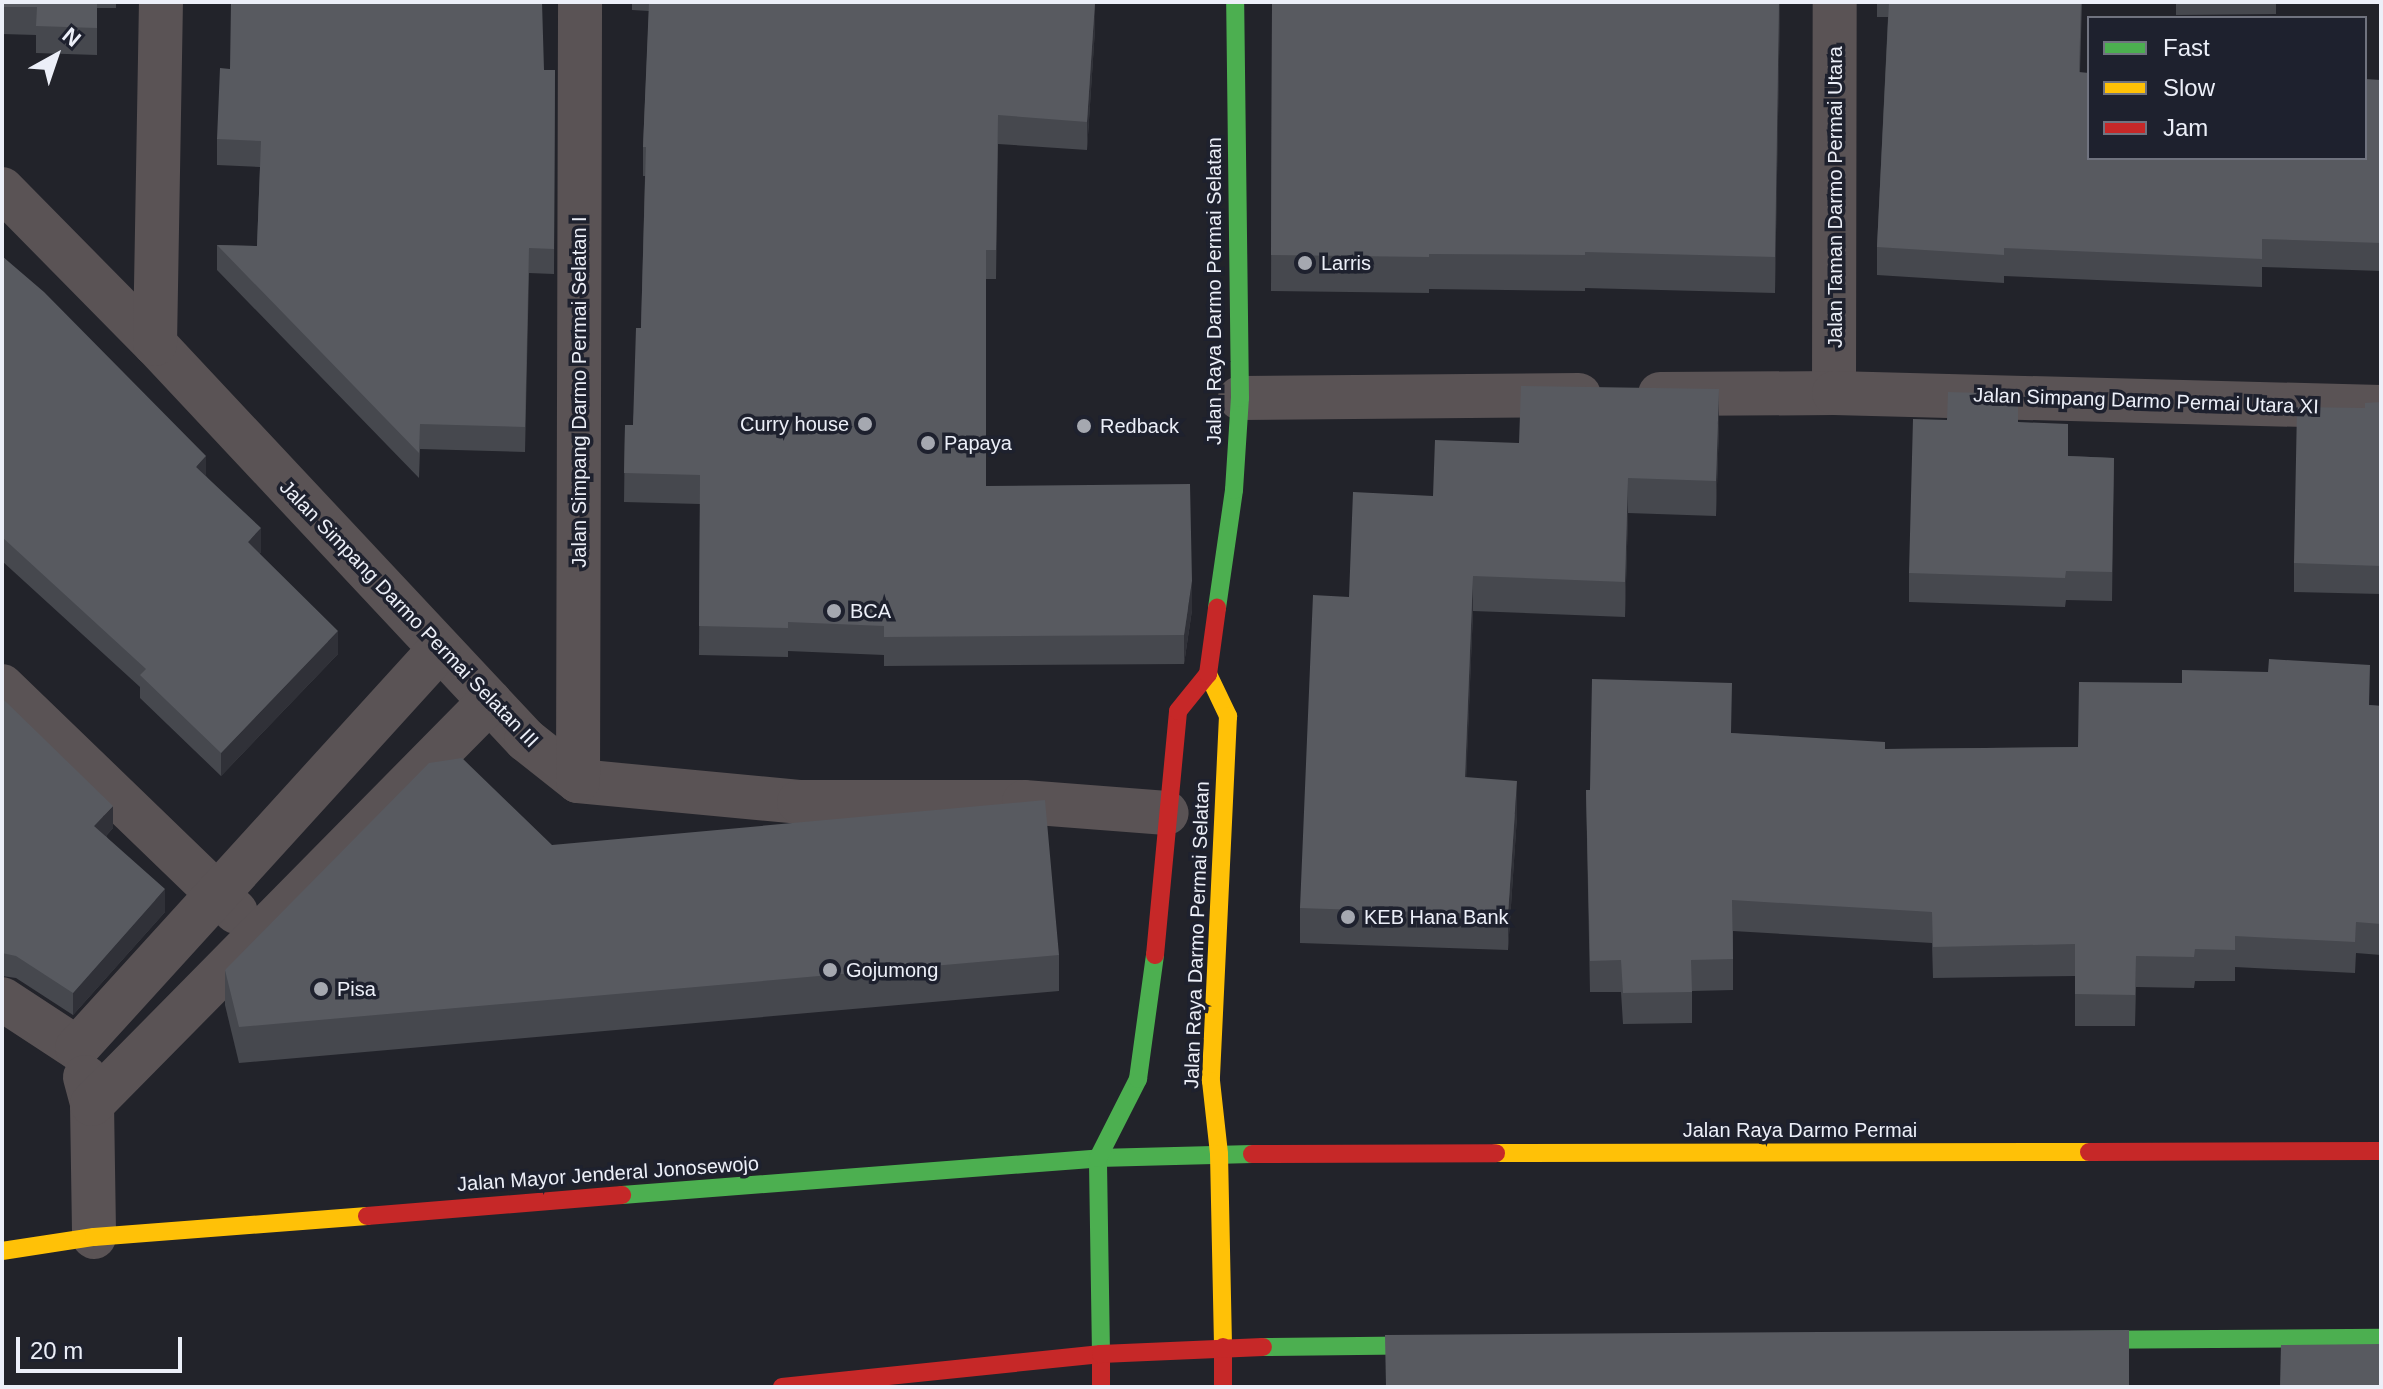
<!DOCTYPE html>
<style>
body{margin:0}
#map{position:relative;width:2383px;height:1389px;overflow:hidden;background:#22232a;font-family:Helvetica,sans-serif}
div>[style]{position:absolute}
.street>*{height:44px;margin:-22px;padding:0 22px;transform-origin:22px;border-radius:22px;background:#5a5355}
.fast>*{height:18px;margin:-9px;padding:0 9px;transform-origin:9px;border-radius:9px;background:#4caf50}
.slow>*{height:18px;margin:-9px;padding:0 9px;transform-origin:9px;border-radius:9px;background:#ffc107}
.jam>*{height:18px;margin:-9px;padding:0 9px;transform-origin:9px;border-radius:9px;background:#c62828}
.wall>*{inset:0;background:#46484e}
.shaded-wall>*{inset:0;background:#303138}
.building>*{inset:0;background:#585a60}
.dots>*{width:22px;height:22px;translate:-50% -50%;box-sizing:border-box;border:4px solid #1e212e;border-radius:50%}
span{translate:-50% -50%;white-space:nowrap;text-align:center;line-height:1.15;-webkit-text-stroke:7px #1e212e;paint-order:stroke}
.street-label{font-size:20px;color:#eceff8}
.poi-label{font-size:20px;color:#eceff8}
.left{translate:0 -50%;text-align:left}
.right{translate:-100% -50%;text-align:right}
.frame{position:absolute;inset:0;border:4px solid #eceff8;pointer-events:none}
.legend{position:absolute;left:2087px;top:16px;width:280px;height:144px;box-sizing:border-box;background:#1e212e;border:2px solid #70737f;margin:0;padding:10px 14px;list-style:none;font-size:24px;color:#eceff8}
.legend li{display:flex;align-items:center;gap:16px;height:40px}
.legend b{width:40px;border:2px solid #70737f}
.north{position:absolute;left:16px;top:16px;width:80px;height:80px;-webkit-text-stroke:6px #1e212e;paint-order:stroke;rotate:40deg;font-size:22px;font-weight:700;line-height:32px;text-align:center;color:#eceff8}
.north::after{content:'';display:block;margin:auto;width:28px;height:36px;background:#eceff8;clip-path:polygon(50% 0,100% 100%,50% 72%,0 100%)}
.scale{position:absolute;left:16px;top:1337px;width:166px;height:36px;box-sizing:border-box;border:4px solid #eceff8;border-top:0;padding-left:10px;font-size:24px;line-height:28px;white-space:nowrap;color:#eceff8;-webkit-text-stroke:6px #1e212e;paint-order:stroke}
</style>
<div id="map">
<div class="street">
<i style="left:2px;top:189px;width:218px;rotate:45.4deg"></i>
<i style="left:155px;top:344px;width:543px;rotate:46.87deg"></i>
<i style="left:526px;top:740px;width:66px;rotate:38.3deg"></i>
<i style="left:578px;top:781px;width:222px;rotate:5.4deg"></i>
<i style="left:799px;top:802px;width:225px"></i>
<i style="left:1024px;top:802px;width:143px;rotate:4.4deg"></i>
<i style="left:155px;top:344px;width:342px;rotate:-89deg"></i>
<i style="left:1834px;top:393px;width:391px;rotate:-89.9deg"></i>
<i style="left:1660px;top:394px;width:174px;rotate:-0.3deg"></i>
<i style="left:1834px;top:393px;width:547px;rotate:1.47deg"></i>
<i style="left:1240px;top:398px;width:339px;rotate:-0.5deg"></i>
<i style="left:2px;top:686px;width:325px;rotate:44deg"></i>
<i style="left:578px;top:781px;width:779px;rotate:-89.85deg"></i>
<i style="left:2px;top:999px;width:90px;rotate:33.2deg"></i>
<i style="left:77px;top:1048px;width:538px;rotate:-47.71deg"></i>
<i style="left:85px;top:1077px;width:28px;rotate:75deg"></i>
<i style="left:92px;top:1104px;width:133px;rotate:89.1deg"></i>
<i style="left:92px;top:1104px;width:566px;rotate:-45.36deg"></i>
</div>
<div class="fast">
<i style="left:1217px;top:608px;width:119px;rotate:-81.8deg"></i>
<i style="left:1234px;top:490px;width:92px;rotate:-86.3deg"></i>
<i style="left:1240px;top:398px;width:396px;rotate:-90.7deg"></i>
<i style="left:622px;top:1195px;width:477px;rotate:-4.4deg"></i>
<i style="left:1098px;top:1158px;width:154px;rotate:-1.5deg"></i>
<i style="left:2067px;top:1340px;width:314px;rotate:-0.4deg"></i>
<i style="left:1263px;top:1347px;width:184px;rotate:-0.6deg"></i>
<i style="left:1101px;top:1354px;width:196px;rotate:-90.9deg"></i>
<i style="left:1098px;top:1158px;width:89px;rotate:-63.1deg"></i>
<i style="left:1138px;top:1079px;width:125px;rotate:-82.2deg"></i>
</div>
<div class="slow">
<i style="left:1208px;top:674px;width:47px;rotate:64.5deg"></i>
<i style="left:1228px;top:716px;width:365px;rotate:92.7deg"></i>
<i style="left:1211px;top:1081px;width:73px;rotate:83.7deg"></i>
<i style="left:1219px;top:1154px;width:193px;rotate:88.8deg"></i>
<i style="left:1496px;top:1153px;width:593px;rotate:-0.1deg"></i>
<i style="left:2px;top:1251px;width:93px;rotate:-8.7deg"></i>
<i style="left:94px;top:1237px;width:274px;rotate:-4.4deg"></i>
</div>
<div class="jam">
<i style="left:1155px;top:955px;width:245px;rotate:-84.6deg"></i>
<i style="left:1178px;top:711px;width:48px;rotate:-51deg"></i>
<i style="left:1208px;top:674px;width:67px;rotate:-82.2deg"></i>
<i style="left:2089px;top:1152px;width:292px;rotate:-0.2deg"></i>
<i style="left:1252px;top:1154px;width:244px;rotate:-0.2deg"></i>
<i style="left:367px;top:1216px;width:256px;rotate:-4.7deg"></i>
<i style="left:1223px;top:1347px;width:40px;rotate:90deg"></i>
<i style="left:1101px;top:1354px;width:33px;rotate:90deg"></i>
<i style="left:782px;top:1387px;width:321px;rotate:-5.9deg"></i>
<i style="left:1101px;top:1354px;width:162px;rotate:-2.5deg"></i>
</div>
<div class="wall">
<i style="clip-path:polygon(2px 2px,116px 2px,116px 8px,97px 8px,97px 55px,36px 53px,36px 35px,2px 34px)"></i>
<i style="clip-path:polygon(632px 2px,1095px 2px,1095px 29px,1087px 150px,998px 144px,996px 279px,986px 279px,986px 486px,1192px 610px,1184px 664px,884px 666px,884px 655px,788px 651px,788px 657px,699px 655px,700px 504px,624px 502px,625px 425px,633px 425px,641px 328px,645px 176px,643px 176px,643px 147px,649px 11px,632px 10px)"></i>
<i style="clip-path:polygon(1272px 2px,1780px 2px,1775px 293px,1585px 288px,1585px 291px,1429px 289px,1429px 293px,1271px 291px)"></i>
<i style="clip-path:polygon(1877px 2px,2082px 2px,2080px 72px,2089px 158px,2381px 80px,2381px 271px,2262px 267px,2262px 287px,2004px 276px,2004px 283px,1877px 275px,1877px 247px,1888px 17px,1877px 17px)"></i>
<i style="clip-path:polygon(2176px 2px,2276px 2px,2276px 14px,2176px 15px)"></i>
<i style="clip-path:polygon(544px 70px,555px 70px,554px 274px,529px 273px,525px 452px,420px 449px,419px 478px,217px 270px,217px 245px,257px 246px,260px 167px,217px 165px,217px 139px)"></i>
<i style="clip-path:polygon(2px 256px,206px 476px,261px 552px,259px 554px,338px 654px,221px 776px,140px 698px,140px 687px,2px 561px)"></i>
<i style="clip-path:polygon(2381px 402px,2381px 594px,2294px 592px,2294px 563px,2365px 408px)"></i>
<i style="clip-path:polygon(2018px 422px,2068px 456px,2114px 458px,2112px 601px,2066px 600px,2065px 607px,1909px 602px,1909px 573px)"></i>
<i style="clip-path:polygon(1719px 424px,1716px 516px,1628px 513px,1625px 617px,1473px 611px,1466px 777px,1517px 816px,1508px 950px,1300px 943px,1300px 908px,1349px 597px,1433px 496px,1519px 443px)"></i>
<i style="clip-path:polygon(2px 698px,113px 828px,106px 836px,165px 912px,73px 1015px,16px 978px,2px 976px)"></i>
<i style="clip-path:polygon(2370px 705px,2381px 706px,2381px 955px,2356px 953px,2355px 973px,2235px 967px,2235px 981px,2195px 981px,2194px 988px,2136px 987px,2135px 1026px,2075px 1026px,2075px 976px,1933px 978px,1932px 943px,1733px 931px,1733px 990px,1692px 991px,1692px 1023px,1623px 1024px,1621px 992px,1590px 992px,1586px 790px,1590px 790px,1731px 733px,1885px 749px,2078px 747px)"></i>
<i style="clip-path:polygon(552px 845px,1059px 955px,1059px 991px,239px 1063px,225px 1005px,225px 970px)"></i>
</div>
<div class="shaded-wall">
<i style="clip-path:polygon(1095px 2px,1095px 29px,1087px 150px,1087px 122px)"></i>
<i style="clip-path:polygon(1779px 2px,1780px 2px,1775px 293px,1775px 257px)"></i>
<i style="clip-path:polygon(1719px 389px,1719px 424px,1716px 516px,1716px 481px)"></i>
<i style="clip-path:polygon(206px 456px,206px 480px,196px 467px)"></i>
<i style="clip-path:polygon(1628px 478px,1628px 513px,1625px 617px,1625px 582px)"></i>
<i style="clip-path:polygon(261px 528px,261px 552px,248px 566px,248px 542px)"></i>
<i style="clip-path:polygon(1473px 576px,1473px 611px,1465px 812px,1465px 777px)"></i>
<i style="clip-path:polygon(1192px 581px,1192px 610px,1184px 664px,1184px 635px)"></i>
<i style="clip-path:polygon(338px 631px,338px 654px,221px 776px,221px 753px)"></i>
<i style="clip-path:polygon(1517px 781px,1517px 816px,1508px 950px,1508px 915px)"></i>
<i style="clip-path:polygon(113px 806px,113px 828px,94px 849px,94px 826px)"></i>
<i style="clip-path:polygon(165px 889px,165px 912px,73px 1015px,73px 993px)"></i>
</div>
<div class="building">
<i style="clip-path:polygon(2px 2px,97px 2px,97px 28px,36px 26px,37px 7px,2px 7px)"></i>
<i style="clip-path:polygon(231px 2px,542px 2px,544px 70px,555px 70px,554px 249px,529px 248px,525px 427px,420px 424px,419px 453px,217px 245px,257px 246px,261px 141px,217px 139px,220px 68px,230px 69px)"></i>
<i style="clip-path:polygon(649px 2px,1095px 2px,1087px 122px,998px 115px,996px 250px,986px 250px,986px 486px,1190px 484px,1192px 581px,1184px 635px,884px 637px,884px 626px,788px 622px,788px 628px,699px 626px,700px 475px,624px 473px,625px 425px,633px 425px,636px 328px,641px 328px,646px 147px,643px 147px)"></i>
<i style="clip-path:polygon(1272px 2px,1779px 2px,1775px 257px,1585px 252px,1585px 255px,1429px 254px,1429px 257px,1271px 255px)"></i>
<i style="clip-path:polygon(1889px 2px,2081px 2px,2079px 72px,2089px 73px,2089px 158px,2365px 158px,2365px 79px,2381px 80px,2381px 243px,2262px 239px,2262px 259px,2004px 248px,2004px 255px,1877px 247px)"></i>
<i style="clip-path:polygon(2px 256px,44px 292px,206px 456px,196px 467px,261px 528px,248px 542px,338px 631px,221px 753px,140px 675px,146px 669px,2px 537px)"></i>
<i style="clip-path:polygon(1521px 386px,1719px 389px,1716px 481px,1628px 478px,1625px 582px,1473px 576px,1465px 777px,1517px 781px,1508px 915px,1300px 908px,1313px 595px,1349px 597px,1353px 492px,1433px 496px,1435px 440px,1519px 443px)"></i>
<i style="clip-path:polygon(1948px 392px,2018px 394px,2018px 422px,2068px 424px,2068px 456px,2114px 458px,2112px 572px,2066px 571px,2065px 578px,1909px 573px,1913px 419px,1947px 420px)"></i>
<i style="clip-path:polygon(2381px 402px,2381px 566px,2294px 563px,2297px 407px,2365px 408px,2365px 403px)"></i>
<i style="clip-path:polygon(2269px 659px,2370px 665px,2369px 705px,2381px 706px,2381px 924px,2356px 922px,2355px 942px,2235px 936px,2235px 950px,2195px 949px,2194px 957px,2136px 956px,2135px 995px,2075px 994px,2075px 944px,1933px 947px,1932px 912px,1732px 900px,1733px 959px,1691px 960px,1692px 992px,1623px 993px,1621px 960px,1590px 961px,1586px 790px,1590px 790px,1592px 679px,1732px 683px,1731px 733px,1885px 742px,1885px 749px,2078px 747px,2079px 682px,2182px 683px,2182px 670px,2268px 672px)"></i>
<i style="clip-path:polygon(2px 698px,113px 806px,94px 826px,165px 889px,73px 993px,16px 956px,2px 953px)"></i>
<i style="clip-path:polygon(462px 758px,552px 845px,1045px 800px,1059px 955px,239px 1027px,225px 970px,429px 763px)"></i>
<i style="clip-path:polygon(2129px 1330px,2129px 1387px,1386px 1387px,1385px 1335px)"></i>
<i style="clip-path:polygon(2381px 1344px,2381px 1387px,2280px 1387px,2281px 1345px)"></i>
</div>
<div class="dots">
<i style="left:1305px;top:263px;background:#a5a8b0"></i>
<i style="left:865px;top:424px;background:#a5a8b0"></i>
<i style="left:1084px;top:426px;background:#a5a8b0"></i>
<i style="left:928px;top:443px;background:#a5a8b0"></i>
<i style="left:834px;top:611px;background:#a5a8b0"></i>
<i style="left:1348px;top:917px;background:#a5a8b0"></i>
<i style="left:830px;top:970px;background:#a5a8b0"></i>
<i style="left:321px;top:989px;background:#a5a8b0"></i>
</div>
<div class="street-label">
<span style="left:1835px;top:197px;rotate:-90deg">Jalan Taman Darmo Permai Utara</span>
<span style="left:1214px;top:291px;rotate:-90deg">Jalan Raya Darmo Permai Selatan</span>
<span style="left:579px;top:392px;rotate:-90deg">Jalan Simpang Darmo Permai Selatan I</span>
<span style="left:2146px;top:401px;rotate:2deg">Jalan Simpang Darmo Permai Utara XI</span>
<span style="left:409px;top:614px;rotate:46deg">Jalan Simpang Darmo Permai Selatan III</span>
<span style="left:1197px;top:935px;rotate:-88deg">Jalan Raya Darmo Permai Selatan</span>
<span style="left:1800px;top:1130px">Jalan Raya Darmo Permai</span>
<span style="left:608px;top:1174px;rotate:-4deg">Jalan Mayor Jenderal Jonosewojo</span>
</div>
<div class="poi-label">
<span class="left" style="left:1321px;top:263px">Larris</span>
<span class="right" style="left:849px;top:424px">Curry house</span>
<span class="left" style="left:1100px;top:426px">Redback</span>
<span class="left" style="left:944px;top:443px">Papaya</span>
<span class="left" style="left:850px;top:611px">BCA</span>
<span class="left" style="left:1364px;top:917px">KEB Hana Bank</span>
<span class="left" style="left:846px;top:970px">Gojumong</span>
<span class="left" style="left:337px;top:989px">Pisa</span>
</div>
<div class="frame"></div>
<ul class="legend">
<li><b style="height:10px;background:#4caf50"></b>Fast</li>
<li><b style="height:10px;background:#ffc107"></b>Slow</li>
<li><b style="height:10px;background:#c62828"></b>Jam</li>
</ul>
<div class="north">N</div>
<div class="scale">20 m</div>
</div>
